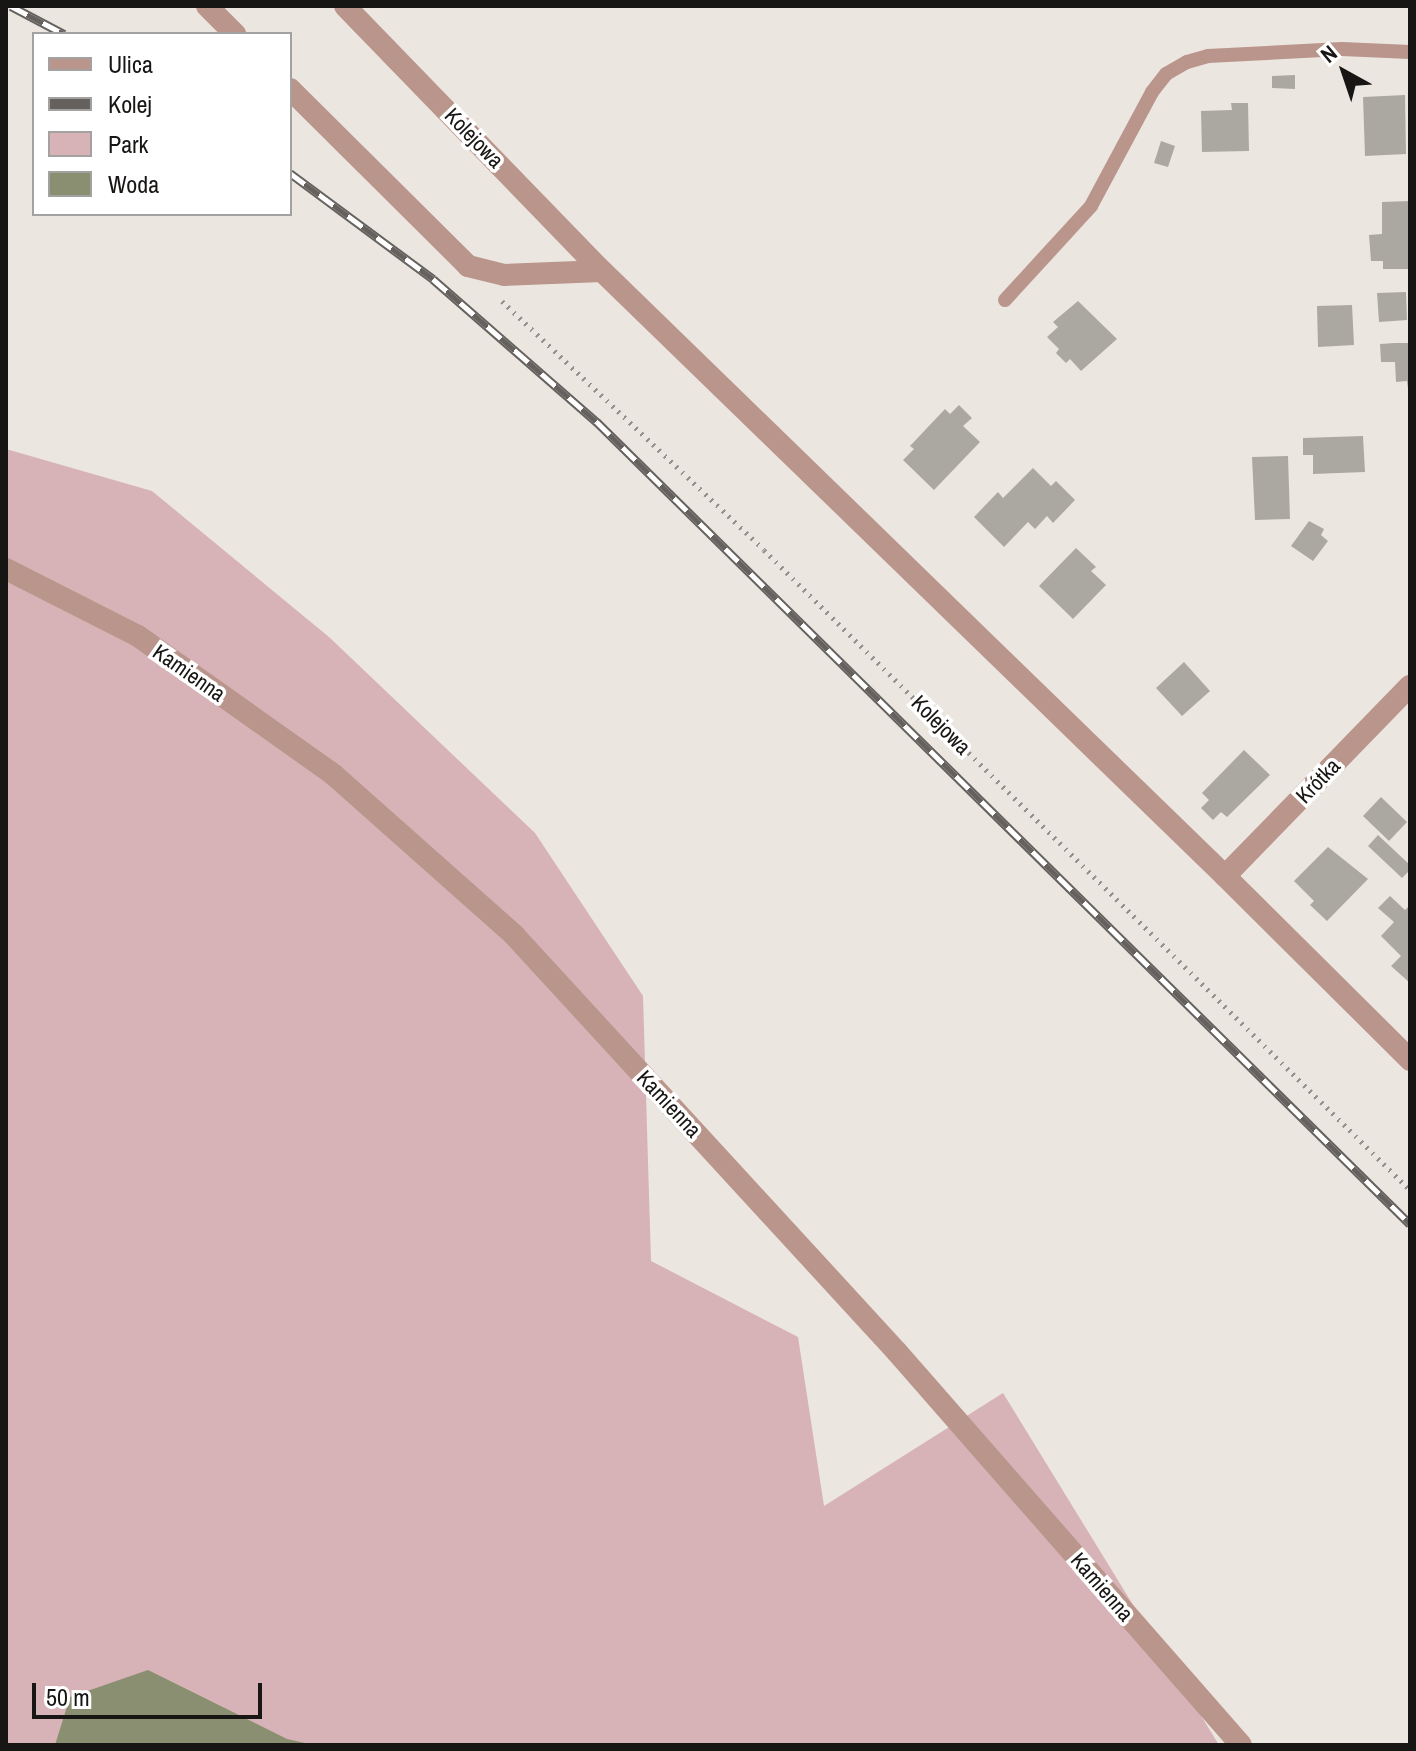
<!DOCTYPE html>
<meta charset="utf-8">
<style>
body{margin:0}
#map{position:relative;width:1416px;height:1751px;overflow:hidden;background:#ece6e0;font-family:"Archivo Narrow",sans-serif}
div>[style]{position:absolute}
.green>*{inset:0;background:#d7b2b6}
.water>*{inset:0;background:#8a8f71}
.building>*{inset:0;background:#aba8a1}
.path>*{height:5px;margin-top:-2.5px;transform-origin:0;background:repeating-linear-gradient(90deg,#95918c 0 2px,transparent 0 8px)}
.service>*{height:14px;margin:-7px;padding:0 7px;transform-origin:7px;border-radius:7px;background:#ba958b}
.minor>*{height:22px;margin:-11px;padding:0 11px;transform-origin:11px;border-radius:11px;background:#ba958b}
.rail>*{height:9px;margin-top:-4.5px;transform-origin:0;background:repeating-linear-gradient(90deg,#fff 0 18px,#65615e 0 36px);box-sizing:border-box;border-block:2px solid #65615e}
span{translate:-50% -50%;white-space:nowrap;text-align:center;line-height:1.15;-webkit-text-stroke:7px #fff;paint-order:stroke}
.street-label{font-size:22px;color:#181614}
.frame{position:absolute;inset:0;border:8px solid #181614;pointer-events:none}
.legend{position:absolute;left:32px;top:32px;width:260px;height:184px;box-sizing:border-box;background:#fff;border:2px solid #a3a2a1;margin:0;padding:10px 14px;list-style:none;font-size:24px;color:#181614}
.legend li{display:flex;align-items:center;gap:16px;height:40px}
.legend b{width:40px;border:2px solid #a3a2a1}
.north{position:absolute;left:1304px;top:32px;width:80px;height:80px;-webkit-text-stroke:6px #fff;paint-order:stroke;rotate:320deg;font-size:22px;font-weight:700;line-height:32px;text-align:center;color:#181614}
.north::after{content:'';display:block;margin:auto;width:28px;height:36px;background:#181614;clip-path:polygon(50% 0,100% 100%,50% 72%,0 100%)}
.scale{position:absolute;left:32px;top:1683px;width:230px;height:36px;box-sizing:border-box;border:4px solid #181614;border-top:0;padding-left:10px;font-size:24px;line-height:28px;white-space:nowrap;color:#181614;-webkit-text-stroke:6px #fff;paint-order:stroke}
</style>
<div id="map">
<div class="green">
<i style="clip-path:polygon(6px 449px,152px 491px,329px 637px,535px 833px,643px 996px,651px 1261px,798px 1337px,824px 1506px,1003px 1393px,1219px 1745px,6px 1745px)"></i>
</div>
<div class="water">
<i style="clip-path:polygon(148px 1670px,287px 1739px,314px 1745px,55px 1745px,70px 1697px)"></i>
</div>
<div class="building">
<i style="clip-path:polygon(1295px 75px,1295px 89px,1272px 88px,1272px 76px)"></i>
<i style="clip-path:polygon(1405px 95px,1406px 154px,1365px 156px,1363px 97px)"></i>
<i style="clip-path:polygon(1231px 103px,1248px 103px,1249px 151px,1202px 152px,1201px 111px,1232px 110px)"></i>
<i style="clip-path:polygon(1161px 141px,1175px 146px,1168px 167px,1154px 163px)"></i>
<i style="clip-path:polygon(1410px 201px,1410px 269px,1383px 269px,1383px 261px,1371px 261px,1369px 235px,1382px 234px,1382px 202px)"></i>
<i style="clip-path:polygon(1406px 292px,1407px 320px,1379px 322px,1377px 293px)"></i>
<i style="clip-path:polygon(1078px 301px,1117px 339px,1081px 371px,1070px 359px,1066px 363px,1056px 353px,1059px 349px,1047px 337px,1058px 327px,1053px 322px)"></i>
<i style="clip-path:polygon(1352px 305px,1354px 345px,1318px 347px,1317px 306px)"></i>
<i style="clip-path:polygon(1395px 343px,1410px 343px,1410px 404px,1407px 381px,1396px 382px,1395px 362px,1381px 362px,1380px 344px)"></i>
<i style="clip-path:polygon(959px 405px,972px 418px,963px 426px,980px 442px,934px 490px,903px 460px,914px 449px,910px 446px,945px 409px,950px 414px)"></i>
<i style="clip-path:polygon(1363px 436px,1365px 472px,1313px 474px,1313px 455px,1303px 455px,1303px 438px)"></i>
<i style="clip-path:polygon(1288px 456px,1290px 519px,1255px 520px,1252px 457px)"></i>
<i style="clip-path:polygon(1033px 468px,1051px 486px,1056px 481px,1075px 500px,1053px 523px,1047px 516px,1035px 529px,1028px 522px,1004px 547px,974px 517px,998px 492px,1003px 498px)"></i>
<i style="clip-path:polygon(1309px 521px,1324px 529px,1321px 535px,1328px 541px,1313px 561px,1291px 546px)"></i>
<i style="clip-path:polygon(1076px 548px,1096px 567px,1091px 571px,1106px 585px,1073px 619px,1039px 586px)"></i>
<i style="clip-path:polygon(1184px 662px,1210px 691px,1182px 716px,1156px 688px)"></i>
<i style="clip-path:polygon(1244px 750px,1270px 775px,1227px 817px,1221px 812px,1213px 820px,1201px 808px,1209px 800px,1202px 793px)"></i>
<i style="clip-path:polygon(1381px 797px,1407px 822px,1389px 841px,1363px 816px)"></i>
<i style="clip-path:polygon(1378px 835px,1410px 865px,1410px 870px,1402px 878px,1368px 846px)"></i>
<i style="clip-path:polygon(1328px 847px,1368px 879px,1327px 921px,1310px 905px,1314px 901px,1294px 881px)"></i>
<i style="clip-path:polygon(1390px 896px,1405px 910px,1410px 905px,1410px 983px,1391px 966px,1401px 956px,1381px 936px,1394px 922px,1378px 908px)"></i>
</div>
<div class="path">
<i style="left:502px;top:301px;width:361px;rotate:43.5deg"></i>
<i style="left:764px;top:550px;width:909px;rotate:44.73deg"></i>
</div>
<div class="service">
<i style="left:1005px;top:300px;width:127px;rotate:-47.5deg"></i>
<i style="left:1091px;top:206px;width:129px;rotate:-61.8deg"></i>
<i style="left:1152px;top:92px;width:23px;rotate:-52deg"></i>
<i style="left:1166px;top:74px;width:24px;rotate:-30deg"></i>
<i style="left:1187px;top:62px;width:22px;rotate:-16deg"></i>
<i style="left:1208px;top:56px;width:134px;rotate:-3deg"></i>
<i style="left:1342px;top:49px;width:68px;rotate:2.5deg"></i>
</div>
<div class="minor">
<i style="left:207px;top:6px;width:40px;rotate:45deg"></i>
<i style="left:345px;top:6px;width:369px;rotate:45.9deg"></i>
<i style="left:602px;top:271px;width:868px;rotate:44.16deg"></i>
<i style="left:1225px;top:876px;width:261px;rotate:44.8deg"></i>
<i style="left:290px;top:89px;width:251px;rotate:44.8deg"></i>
<i style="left:468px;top:266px;width:37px;rotate:14deg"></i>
<i style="left:504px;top:275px;width:98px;rotate:-2.3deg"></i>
<i style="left:6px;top:569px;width:148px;rotate:26.9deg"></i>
<i style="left:138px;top:636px;width:240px;rotate:35.3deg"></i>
<i style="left:334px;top:775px;width:241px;rotate:41.6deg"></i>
<i style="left:514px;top:935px;width:566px;rotate:47.43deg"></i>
<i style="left:897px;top:1352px;width:522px;rotate:48.8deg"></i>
<i style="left:1225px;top:876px;width:265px;rotate:-45.8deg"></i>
</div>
<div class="rail">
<i style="left:11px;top:6px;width:60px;rotate:27.8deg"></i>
<i style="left:290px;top:173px;width:178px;rotate:36.5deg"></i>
<i style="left:433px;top:279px;width:218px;rotate:41.1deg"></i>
<i style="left:597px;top:422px;width:1142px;rotate:44.61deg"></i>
</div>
<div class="street-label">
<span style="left:474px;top:138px;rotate:46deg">Kolejowa</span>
<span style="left:189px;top:673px;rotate:35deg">Kamienna</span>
<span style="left:941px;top:725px;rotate:45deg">Kolejowa</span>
<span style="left:1318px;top:781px;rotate:-46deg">Krótka</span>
<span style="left:669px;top:1104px;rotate:47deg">Kamienna</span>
<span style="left:1102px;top:1587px;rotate:49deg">Kamienna</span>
</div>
<div class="frame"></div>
<ul class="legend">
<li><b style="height:10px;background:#ba958b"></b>Ulica</li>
<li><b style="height:10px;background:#65615e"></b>Kolej</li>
<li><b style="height:22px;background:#d7b2b6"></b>Park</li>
<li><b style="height:22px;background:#8a8f71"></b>Woda</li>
</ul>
<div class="north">N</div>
<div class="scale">50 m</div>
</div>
